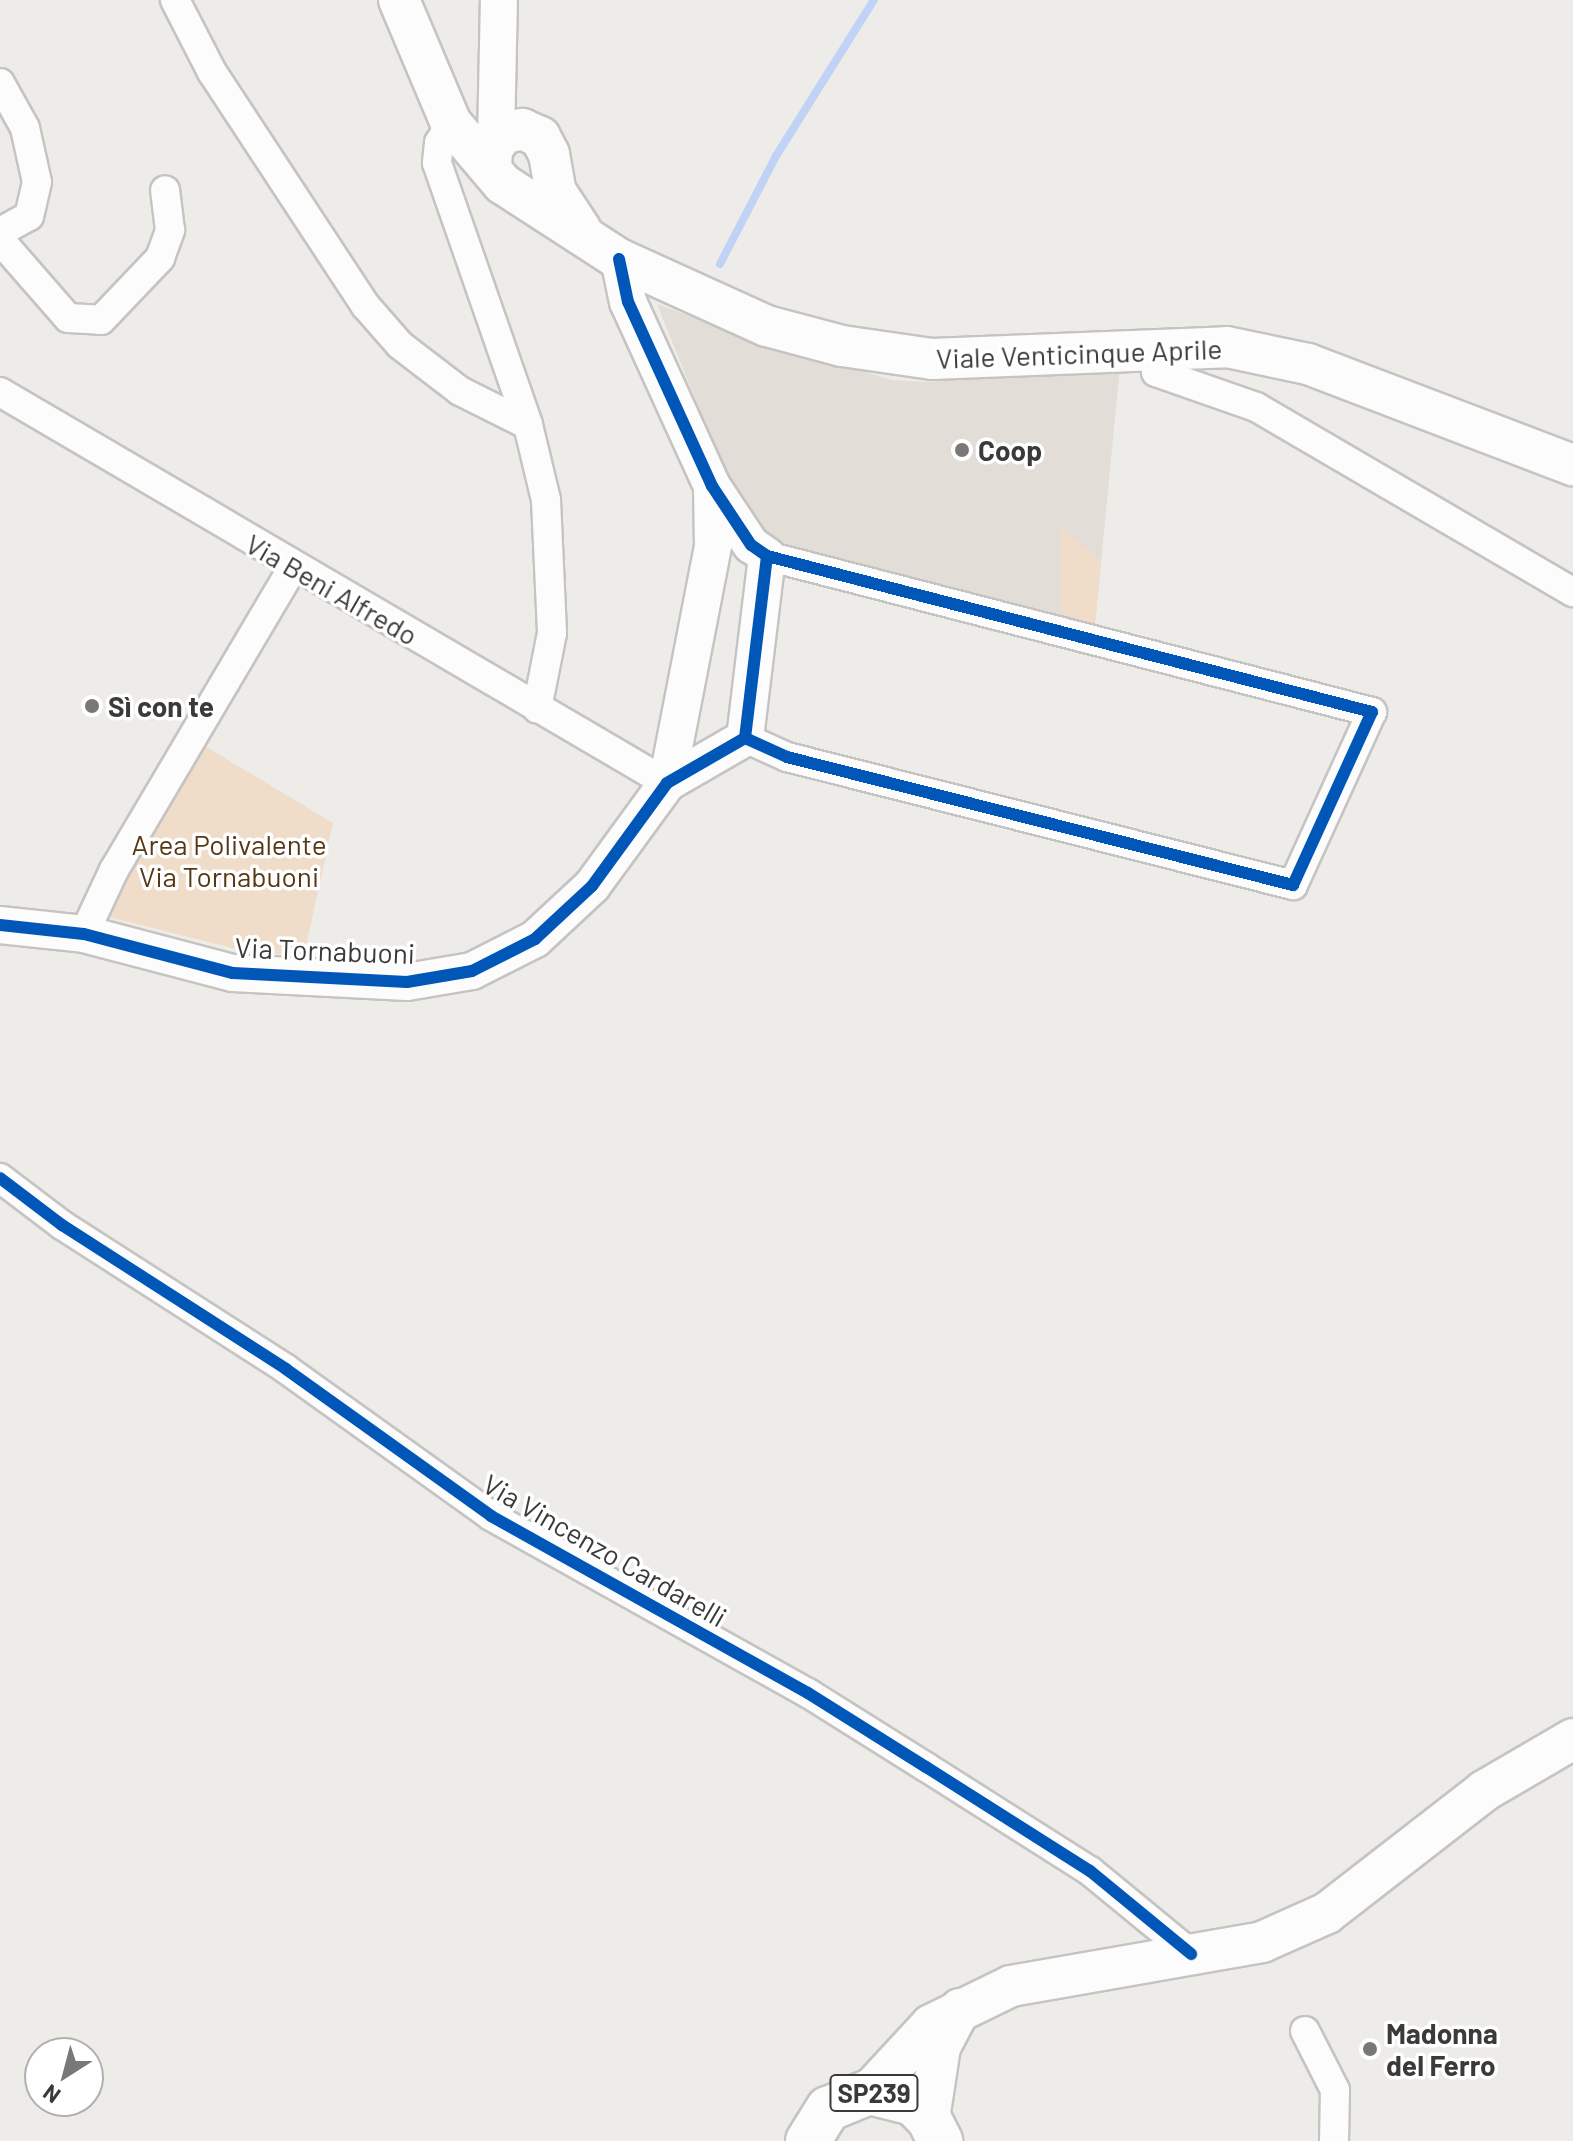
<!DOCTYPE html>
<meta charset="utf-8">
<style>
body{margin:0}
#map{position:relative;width:1573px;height:2141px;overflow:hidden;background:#eeece9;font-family:Barlow,sans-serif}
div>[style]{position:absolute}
.built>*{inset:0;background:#e2ddd6}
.green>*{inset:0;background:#efdcc9}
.stream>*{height:8px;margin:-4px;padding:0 4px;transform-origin:4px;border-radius:4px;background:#c0d2f5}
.roads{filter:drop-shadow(2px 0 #c6c4c2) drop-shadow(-2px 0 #c6c4c2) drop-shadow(0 2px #c6c4c2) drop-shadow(0 -2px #c6c4c2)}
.minor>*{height:28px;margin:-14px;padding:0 14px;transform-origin:14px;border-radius:14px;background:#fcfcfc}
.tertiary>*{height:36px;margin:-18px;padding:0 18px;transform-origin:18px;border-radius:18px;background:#fcfcfc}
.secondary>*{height:40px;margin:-20px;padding:0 20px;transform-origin:20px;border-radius:20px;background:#fcfcfc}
.primary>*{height:44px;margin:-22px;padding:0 22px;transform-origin:22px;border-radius:22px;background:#fcfcfc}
.cycleway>*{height:12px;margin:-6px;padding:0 6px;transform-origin:6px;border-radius:6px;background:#0057b8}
.dots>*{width:22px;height:22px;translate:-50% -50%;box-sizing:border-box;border:4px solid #fff;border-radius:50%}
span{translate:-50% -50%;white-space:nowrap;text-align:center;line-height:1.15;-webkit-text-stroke:7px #fff;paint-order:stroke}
.shield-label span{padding:2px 6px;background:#fff;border:2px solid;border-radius:6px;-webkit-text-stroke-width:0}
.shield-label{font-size:26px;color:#3b3a38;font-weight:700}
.street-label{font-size:28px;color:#3b3a38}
.poi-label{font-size:28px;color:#3b3a38;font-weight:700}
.left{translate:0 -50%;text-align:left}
.park-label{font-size:28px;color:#563815}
.north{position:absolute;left:24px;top:2037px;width:80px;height:80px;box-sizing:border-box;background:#fff;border:2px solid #b1b0af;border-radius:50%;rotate:216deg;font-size:22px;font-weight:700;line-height:32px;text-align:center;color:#3b3a38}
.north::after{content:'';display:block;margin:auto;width:28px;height:36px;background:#7a7876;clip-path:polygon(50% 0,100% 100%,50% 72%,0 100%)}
</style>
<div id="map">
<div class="built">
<i style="clip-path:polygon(657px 304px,764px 343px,892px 380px,926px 382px,1120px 366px,1095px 625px,771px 544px,720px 461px)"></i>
</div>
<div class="green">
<i style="clip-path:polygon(1061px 528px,1101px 560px,1095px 625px,1061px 614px)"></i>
<i style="clip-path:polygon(193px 739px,333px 823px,304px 955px,252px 953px,109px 917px,101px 911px)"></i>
</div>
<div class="stream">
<i style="left:720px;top:264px;width:122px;rotate:-62.6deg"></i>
<i style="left:776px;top:156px;width:184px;rotate:-57.9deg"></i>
</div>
<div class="roads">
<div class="minor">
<i style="left:175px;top:0;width:81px;rotate:62.8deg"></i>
<i style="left:212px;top:72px;width:279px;rotate:56.7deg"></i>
<i style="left:365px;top:305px;width:53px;rotate:48.8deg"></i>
<i style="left:400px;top:345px;width:76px;rotate:37.5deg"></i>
<i style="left:460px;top:391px;width:76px;rotate:26.6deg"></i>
<i style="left:0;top:83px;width:51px;rotate:60.9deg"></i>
<i style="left:25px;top:128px;width:55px;rotate:77.5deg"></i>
<i style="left:37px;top:182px;width:35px;rotate:103deg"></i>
<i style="left:29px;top:216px;width:33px;rotate:151deg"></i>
<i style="left:451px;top:123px;width:23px;rotate:121deg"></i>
<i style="left:439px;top:143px;width:20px;rotate:96deg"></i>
<i style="left:437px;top:163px;width:277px;rotate:70.8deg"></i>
<i style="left:528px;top:425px;width:77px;rotate:76.5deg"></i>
<i style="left:546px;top:500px;width:133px;rotate:87.4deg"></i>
<i style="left:552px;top:633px;width:77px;rotate:101.2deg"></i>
<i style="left:0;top:240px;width:103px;rotate:48.9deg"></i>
<i style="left:68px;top:318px;width:33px;rotate:3deg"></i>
<i style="left:101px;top:320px;width:86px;rotate:-46.4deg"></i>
<i style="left:160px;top:258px;width:30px;rotate:-70deg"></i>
<i style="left:170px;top:230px;width:40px;rotate:-97.1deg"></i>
<i style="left:1156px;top:348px;width:24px;rotate:90deg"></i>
<i style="left:1156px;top:372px;width:106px;rotate:19.3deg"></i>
<i style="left:1256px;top:407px;width:367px;rotate:30.3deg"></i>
<i style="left:0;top:392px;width:773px;rotate:30.38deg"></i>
<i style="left:745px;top:738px;width:46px;rotate:24.3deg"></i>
<i style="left:787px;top:757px;width:522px;rotate:14.2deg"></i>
<i style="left:1293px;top:885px;width:190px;rotate:-65.5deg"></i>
<i style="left:1372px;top:712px;width:625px;rotate:-165.54deg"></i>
<i style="left:84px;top:934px;width:71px;rotate:-64.9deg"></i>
<i style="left:114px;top:870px;width:352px;rotate:-59.4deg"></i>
<i style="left:0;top:1178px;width:78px;rotate:37.2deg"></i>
<i style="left:62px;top:1225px;width:266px;rotate:32.7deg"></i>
<i style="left:286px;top:1369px;width:252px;rotate:35.6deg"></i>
<i style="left:491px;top:1516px;width:363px;rotate:29.2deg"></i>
<i style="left:808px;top:1693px;width:139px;rotate:32.1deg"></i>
<i style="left:926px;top:1767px;width:194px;rotate:32.4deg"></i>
<i style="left:1090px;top:1871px;width:131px;rotate:39.4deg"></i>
<i style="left:1305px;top:2031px;width:66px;rotate:63deg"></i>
<i style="left:1335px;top:2090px;width:51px;rotate:91.1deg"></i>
</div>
<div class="tertiary">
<i style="left:496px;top:140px;width:140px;rotate:-88.8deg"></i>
<i style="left:667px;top:783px;width:241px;rotate:-79deg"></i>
<i style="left:713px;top:546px;width:60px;rotate:-91deg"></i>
<i style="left:0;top:925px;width:84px;rotate:6.1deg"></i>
<i style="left:84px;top:934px;width:154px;rotate:14.7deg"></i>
<i style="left:233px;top:973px;width:174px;rotate:3deg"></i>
<i style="left:407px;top:982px;width:66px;rotate:-9.6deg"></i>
<i style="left:472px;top:971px;width:71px;rotate:-26.9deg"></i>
<i style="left:535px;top:939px;width:78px;rotate:-42.9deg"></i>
<i style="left:592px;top:886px;width:127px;rotate:-53.9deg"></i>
<i style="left:667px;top:783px;width:90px;rotate:-30deg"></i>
<i style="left:745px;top:738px;width:183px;rotate:-83.1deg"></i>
<i style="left:767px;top:556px;width:19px;rotate:-145deg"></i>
<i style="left:751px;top:545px;width:71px;rotate:-123.5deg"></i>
<i style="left:712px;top:486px;width:202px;rotate:-114.5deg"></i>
<i style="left:628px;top:302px;width:44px;rotate:-101.8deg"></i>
</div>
<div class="secondary">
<i style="left:399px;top:0;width:134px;rotate:67.1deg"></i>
<i style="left:451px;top:123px;width:80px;rotate:49.6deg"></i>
<i style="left:503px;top:184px;width:138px;rotate:32.9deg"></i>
<i style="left:619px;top:259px;width:162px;rotate:24.4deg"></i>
<i style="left:767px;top:326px;width:78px;rotate:14.9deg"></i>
<i style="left:842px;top:346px;width:91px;rotate:8.2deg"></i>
<i style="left:932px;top:359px;width:295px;rotate:-2.3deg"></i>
<i style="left:1227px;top:347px;width:83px;rotate:11.9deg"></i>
<i style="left:1308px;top:364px;width:284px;rotate:20.9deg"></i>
<i style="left:491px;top:168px;width:19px;rotate:-87deg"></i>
<i style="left:492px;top:149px;width:19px;rotate:-54deg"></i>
<i style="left:503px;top:134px;width:20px;rotate:-15deg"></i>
<i style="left:522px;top:129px;width:20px;rotate:24deg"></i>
<i style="left:540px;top:137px;width:19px;rotate:62deg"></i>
<i style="left:549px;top:154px;width:39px;rotate:80deg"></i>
<i style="left:556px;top:192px;width:45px;rotate:56.7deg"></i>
<i style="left:869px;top:2092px;width:91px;rotate:-47.2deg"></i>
<i style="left:931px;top:2025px;width:89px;rotate:-26deg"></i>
<i style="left:1011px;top:1986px;width:255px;rotate:-9.9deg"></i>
<i style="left:1262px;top:1942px;width:71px;rotate:-24deg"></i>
<i style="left:1327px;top:1913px;width:199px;rotate:-37.8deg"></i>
<i style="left:1484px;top:1791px;width:103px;rotate:-30.3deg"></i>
<i style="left:929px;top:2119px;width:73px;rotate:-81.3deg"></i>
<i style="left:940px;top:2047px;width:43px;rotate:-62.2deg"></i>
</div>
<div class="primary">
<i style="left:808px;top:2141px;width:38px;rotate:-58deg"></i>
<i style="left:828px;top:2109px;width:44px;rotate:-22.5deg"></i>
<i style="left:869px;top:2092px;width:45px;rotate:14deg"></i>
<i style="left:913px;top:2103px;width:23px;rotate:45deg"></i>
<i style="left:929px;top:2119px;width:25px;rotate:63deg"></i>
</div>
</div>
<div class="cycleway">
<i style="left:745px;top:738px;width:46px;rotate:24.3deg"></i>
<i style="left:787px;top:757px;width:522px;rotate:14.2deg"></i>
<i style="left:1293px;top:885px;width:190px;rotate:-65.5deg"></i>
<i style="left:1372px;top:712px;width:625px;rotate:-165.54deg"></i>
<i style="left:0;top:925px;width:84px;rotate:6.1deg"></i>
<i style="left:84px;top:934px;width:154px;rotate:14.7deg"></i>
<i style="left:233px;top:973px;width:174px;rotate:3deg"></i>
<i style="left:407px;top:982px;width:66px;rotate:-9.6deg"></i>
<i style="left:472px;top:971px;width:71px;rotate:-26.9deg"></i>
<i style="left:535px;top:939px;width:78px;rotate:-42.9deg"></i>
<i style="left:592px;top:886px;width:127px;rotate:-53.9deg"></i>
<i style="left:667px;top:783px;width:90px;rotate:-30deg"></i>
<i style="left:745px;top:738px;width:183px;rotate:-83.1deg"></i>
<i style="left:767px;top:556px;width:19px;rotate:-145deg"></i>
<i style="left:751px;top:545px;width:71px;rotate:-123.5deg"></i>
<i style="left:712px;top:486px;width:202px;rotate:-114.5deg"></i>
<i style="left:628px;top:302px;width:44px;rotate:-101.8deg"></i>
<i style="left:0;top:1178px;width:78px;rotate:37.2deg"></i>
<i style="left:62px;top:1225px;width:266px;rotate:32.7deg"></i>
<i style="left:286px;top:1369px;width:252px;rotate:35.6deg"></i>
<i style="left:491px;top:1516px;width:363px;rotate:29.2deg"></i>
<i style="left:808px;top:1693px;width:139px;rotate:32.1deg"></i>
<i style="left:926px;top:1767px;width:194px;rotate:32.4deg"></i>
<i style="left:1090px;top:1871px;width:131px;rotate:39.4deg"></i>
</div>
<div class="dots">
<i style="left:962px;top:450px;background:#7a7876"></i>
<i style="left:92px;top:706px;background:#7a7876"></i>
<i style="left:1370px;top:2049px;background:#7a7876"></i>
</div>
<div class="shield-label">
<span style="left:874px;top:2093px">SP239</span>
</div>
<div class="street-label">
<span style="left:1079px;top:353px;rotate:-2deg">Viale Venticinque Aprile</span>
<span style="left:332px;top:589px;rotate:30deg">Via Beni Alfredo</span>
<span style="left:325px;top:950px;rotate:2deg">Via Tornabuoni</span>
<span style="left:605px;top:1550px;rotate:30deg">Via Vincenzo Cardarelli</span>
</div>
<div class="poi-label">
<span class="left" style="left:978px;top:450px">Coop</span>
<span class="left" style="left:108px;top:706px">Sì con te</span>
<span class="left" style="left:1386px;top:2049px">Madonna<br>del Ferro</span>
</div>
<div class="park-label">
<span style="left:229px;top:860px">Area Polivalente<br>Via Tornabuoni</span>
</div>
<div class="north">N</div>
</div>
